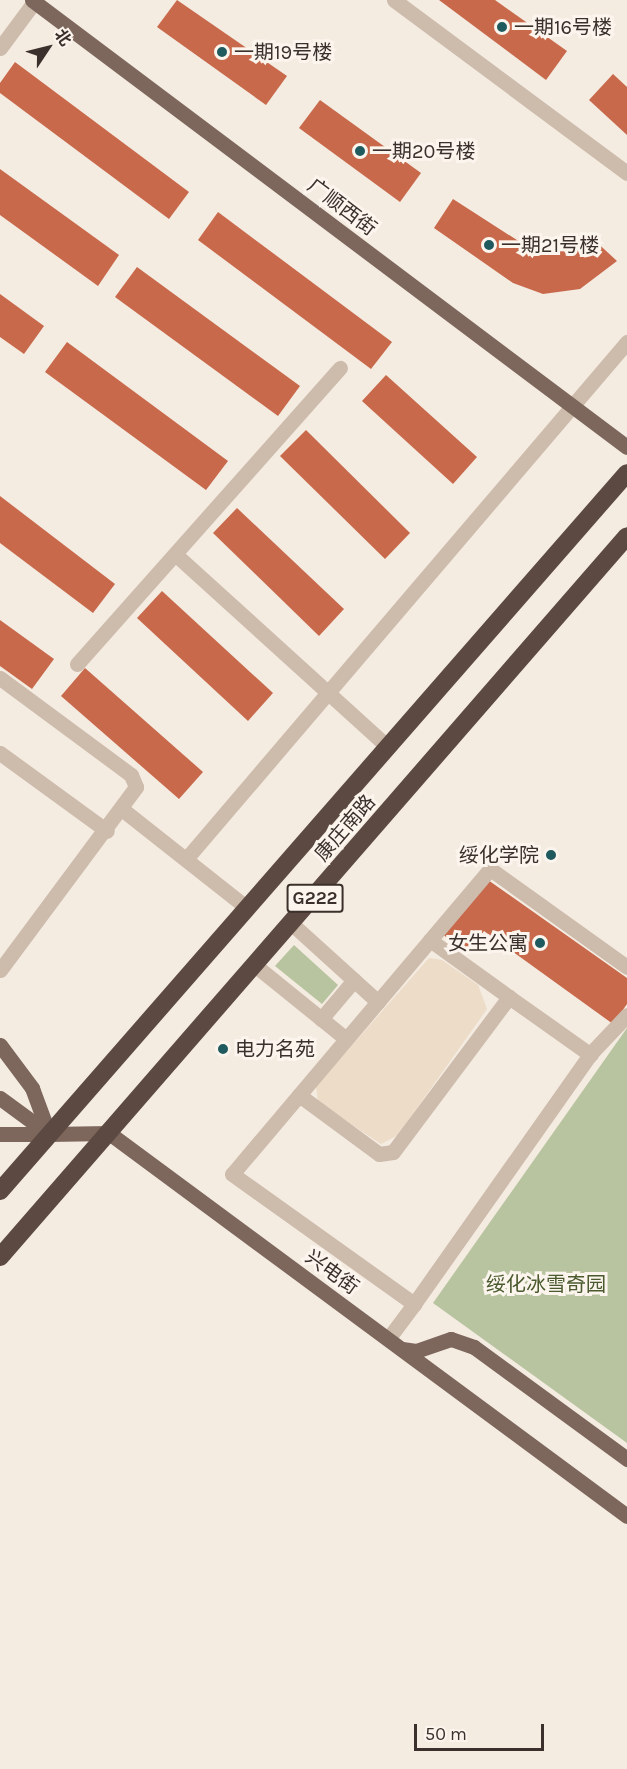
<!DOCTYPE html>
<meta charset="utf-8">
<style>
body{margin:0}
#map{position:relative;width:627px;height:1769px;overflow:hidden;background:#f4ebe1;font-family:Karla,"Noto Sans SC",sans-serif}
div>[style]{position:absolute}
.green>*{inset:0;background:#b8c4a0}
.plaza>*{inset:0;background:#ecdcc8}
.building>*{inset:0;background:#c8694b}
.minor>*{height:15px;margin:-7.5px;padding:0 7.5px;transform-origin:7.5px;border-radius:7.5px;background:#cdbbac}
.major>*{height:15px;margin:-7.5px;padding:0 7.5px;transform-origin:7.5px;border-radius:7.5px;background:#7d675c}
.highway>*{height:18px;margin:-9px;padding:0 9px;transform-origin:9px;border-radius:9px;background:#5c4a42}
.dots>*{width:16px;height:16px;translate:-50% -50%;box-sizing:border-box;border:3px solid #fbf5ee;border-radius:50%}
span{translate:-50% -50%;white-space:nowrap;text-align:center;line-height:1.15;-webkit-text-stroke:6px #fbf5ee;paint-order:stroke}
.shield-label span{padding:2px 4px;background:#fbf5ee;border:2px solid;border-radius:4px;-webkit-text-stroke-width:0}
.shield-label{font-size:18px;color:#3b302b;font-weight:700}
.poi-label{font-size:20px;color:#3b302b}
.left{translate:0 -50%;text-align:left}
.right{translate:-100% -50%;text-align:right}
.street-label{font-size:20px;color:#3b302b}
.park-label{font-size:20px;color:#4a5a2e}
.north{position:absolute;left:18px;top:18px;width:60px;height:60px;-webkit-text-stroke:4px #fbf5ee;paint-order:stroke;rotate:55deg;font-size:16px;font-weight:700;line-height:24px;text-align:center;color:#3b302b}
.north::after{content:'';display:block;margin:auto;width:21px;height:27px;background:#3b302b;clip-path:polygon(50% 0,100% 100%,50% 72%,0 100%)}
.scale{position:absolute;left:414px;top:1724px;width:130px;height:27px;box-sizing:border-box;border:3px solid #3b302b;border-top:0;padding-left:8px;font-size:18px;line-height:21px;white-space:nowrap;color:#3b302b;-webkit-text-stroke:4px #fbf5ee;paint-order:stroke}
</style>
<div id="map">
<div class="green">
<i style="clip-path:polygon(294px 945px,338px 985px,322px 1004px,275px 966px)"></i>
<i style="clip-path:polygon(627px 1028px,627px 1443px,433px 1303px)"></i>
</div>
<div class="plaza">
<i style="clip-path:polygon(429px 958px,442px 960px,478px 985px,487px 1009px,398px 1135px,381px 1144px,318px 1102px,316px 1086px)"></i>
</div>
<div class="building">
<i style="clip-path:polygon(177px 0,287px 76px,266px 105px,157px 27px)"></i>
<i style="clip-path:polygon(439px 0,495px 0,567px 51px,546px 80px)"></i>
<i style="clip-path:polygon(15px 62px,189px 192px,169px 219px,0 93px,0 83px)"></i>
<i style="clip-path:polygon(613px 74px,627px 87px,627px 135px,589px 100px)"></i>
<i style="clip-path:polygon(320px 100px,421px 173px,400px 202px,299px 128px)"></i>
<i style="clip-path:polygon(0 169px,119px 255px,98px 286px,0 215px)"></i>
<i style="clip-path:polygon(453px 199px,537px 253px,568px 250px,591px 237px,617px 261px,580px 289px,543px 294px,513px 283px,434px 228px)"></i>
<i style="clip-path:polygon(218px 212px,392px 342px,371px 369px,198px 240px)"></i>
<i style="clip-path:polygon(137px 267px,300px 386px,278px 416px,115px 297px)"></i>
<i style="clip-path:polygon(0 294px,44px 326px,24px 354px,0 337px)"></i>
<i style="clip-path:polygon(67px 342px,228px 461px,206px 490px,45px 372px)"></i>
<i style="clip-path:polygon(386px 375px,477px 457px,453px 484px,362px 401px)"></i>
<i style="clip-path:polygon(306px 430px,410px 533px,385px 559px,280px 456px)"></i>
<i style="clip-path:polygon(0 496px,115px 584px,93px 613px,0 543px)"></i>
<i style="clip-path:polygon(237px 508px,344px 609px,319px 636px,213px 533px)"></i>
<i style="clip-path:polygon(162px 591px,273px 693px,248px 721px,137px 618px)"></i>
<i style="clip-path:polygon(0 620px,54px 659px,32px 689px,0 666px)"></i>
<i style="clip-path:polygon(85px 668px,203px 772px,179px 799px,61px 696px)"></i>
<i style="clip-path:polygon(488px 880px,627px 978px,627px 1004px,613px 1024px,484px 931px,467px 952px,442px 934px)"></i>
</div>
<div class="minor">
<i style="left:394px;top:0;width:290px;rotate:36.6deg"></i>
<i style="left:0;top:48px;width:57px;rotate:-53.5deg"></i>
<i style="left:175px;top:554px;width:287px;rotate:42.2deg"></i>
<i style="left:77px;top:664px;width:396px;rotate:-48.4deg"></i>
<i style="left:0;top:678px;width:163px;rotate:36.5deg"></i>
<i style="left:131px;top:775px;width:13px;rotate:67deg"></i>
<i style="left:136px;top:787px;width:228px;rotate:126.6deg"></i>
<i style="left:0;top:753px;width:132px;rotate:36.1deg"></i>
<i style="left:123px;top:810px;width:158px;rotate:38.3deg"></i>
<i style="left:186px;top:859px;width:680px;rotate:-49.54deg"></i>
<i style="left:292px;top:924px;width:116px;rotate:42.2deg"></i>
<i style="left:430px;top:940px;width:97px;rotate:35.8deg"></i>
<i style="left:256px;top:966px;width:116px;rotate:39deg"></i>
<i style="left:627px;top:967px;width:168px;rotate:-144.4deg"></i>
<i style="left:490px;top:869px;width:399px;rotate:130.2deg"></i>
<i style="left:232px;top:1174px;width:224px;rotate:35.5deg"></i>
<i style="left:414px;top:1304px;width:309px;rotate:-54.8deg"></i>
<i style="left:592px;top:1052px;width:51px;rotate:-46.6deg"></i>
<i style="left:321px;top:1019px;width:51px;rotate:-49.8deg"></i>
<i style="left:299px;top:1095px;width:99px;rotate:36.4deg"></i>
<i style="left:379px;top:1154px;width:14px;rotate:-8deg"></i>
<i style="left:393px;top:1152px;width:194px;rotate:-53.2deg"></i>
<i style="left:509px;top:997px;width:100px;rotate:35.3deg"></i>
<i style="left:388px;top:1339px;width:44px;rotate:-53.4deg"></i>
</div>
<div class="major">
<i style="left:32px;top:0;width:744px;rotate:36.92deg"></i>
<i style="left:0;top:1045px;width:54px;rotate:53.3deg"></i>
<i style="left:32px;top:1088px;width:49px;rotate:69.7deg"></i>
<i style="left:49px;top:1134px;width:49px;rotate:180deg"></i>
<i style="left:0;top:1098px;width:61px;rotate:36.3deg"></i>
<i style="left:49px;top:1134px;width:60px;rotate:-1deg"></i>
<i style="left:109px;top:1133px;width:644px;rotate:36.48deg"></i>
<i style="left:402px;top:1349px;width:14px;rotate:8deg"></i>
<i style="left:416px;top:1351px;width:37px;rotate:-19deg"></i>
<i style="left:451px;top:1339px;width:24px;rotate:19deg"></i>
<i style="left:474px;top:1347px;width:190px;rotate:36.2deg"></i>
</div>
<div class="highway">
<i style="left:0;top:1191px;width:953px;rotate:-48.87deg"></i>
<i style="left:0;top:1257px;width:955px;rotate:-48.99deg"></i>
</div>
<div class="dots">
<i style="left:502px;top:27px;background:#1f5a5e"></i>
<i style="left:222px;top:52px;background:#1f5a5e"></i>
<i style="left:360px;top:151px;background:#1f5a5e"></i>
<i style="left:489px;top:245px;background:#1f5a5e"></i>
<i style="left:551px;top:855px;background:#1f5a5e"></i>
<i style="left:540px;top:943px;background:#1f5a5e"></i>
<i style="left:223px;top:1049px;background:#1f5a5e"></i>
</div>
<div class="shield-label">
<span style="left:315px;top:898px">G222</span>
</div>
<div class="poi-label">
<span class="left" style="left:514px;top:27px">一期16号楼</span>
<span class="left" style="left:234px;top:52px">一期19号楼</span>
<span class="left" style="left:372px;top:151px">一期20号楼</span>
<span class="left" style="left:501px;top:245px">一期21号楼</span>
<span class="right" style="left:539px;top:855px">绥化学院</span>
<span class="right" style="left:528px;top:943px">女生公寓</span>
<span class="left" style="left:235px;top:1049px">电力名苑</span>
</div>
<div class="street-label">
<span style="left:342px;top:207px;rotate:37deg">广顺西街</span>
<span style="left:345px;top:828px;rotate:-49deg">康庄南路</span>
<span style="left:332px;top:1272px;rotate:36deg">兴电街</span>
</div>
<div class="park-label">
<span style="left:546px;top:1284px">绥化冰雪奇园</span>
</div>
<div class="north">北</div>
<div class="scale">50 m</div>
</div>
